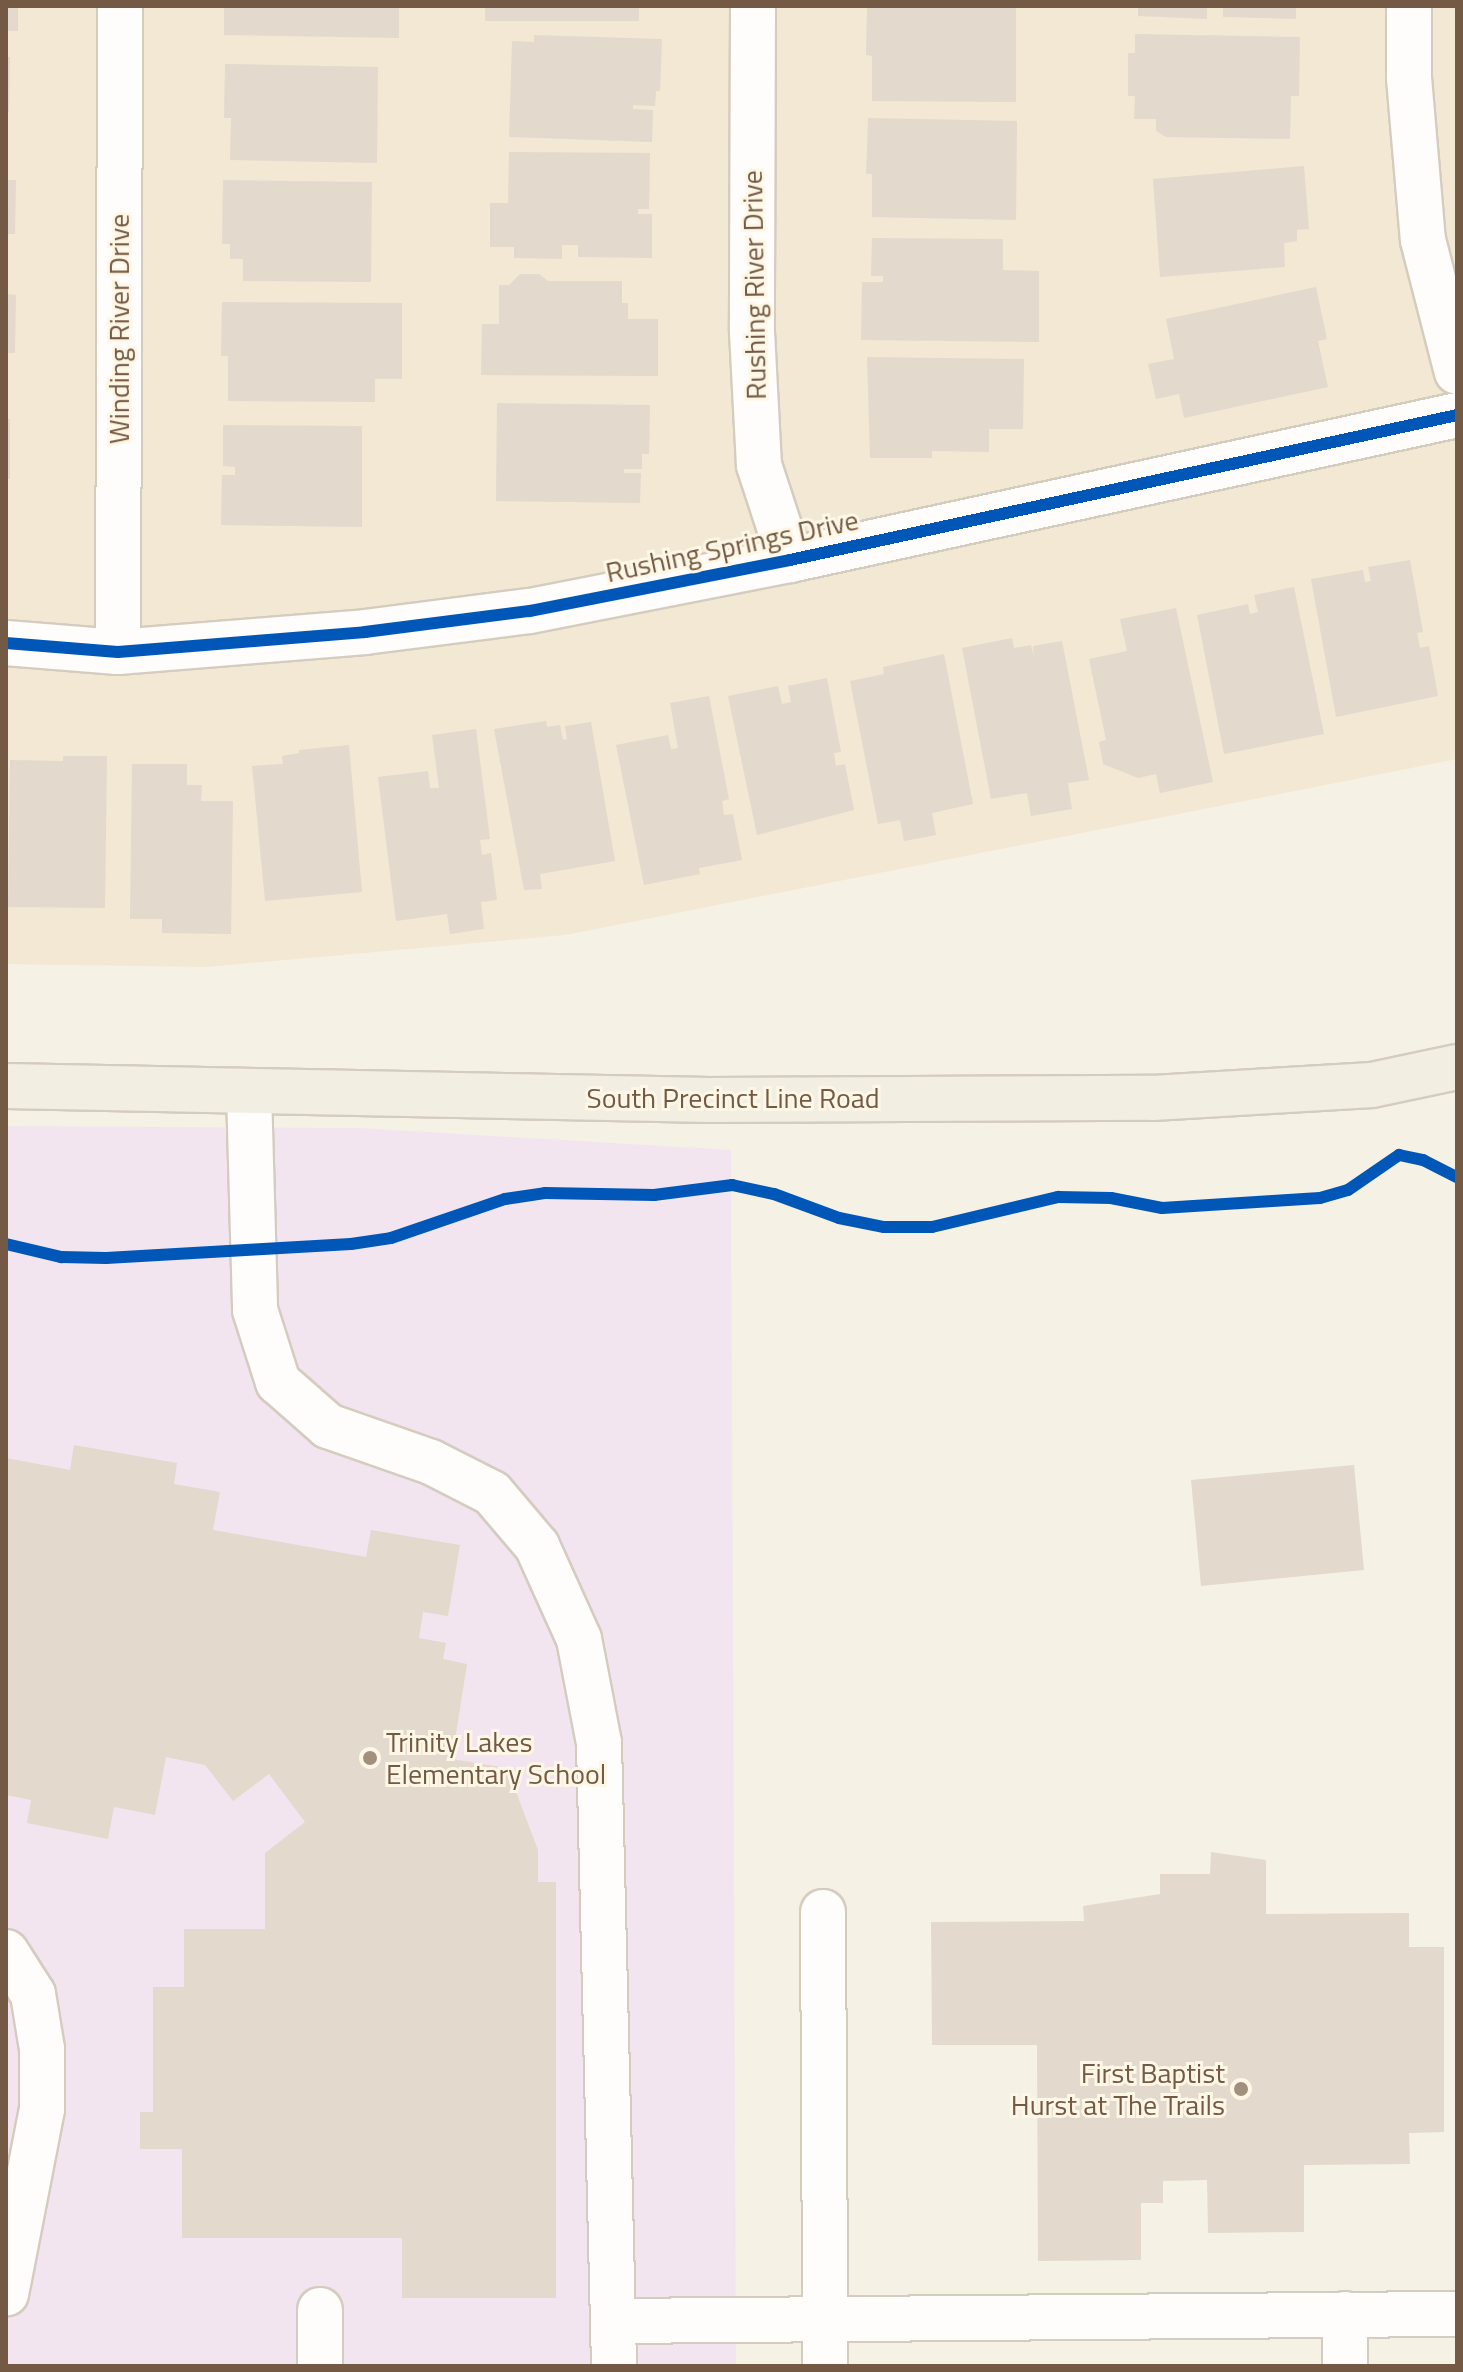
<!DOCTYPE html>
<style>
body{margin:0}
#map{position:relative;width:1463px;height:2372px;overflow:hidden;background:#f6f1e5;font-family:"Titillium Web",sans-serif}
div>[style]{position:absolute}
.residential>*{inset:0;background:#f2e8d4}
.education>*{inset:0;background:#f3e5f0}
.building>*{inset:0;background:#e3d9cd}
.roads{filter:drop-shadow(2px 0 #d5ccc0) drop-shadow(-2px 0 #d5ccc0) drop-shadow(0 2px #d5ccc0) drop-shadow(0 -2px #d5ccc0)}
.minor>*{height:44px;margin:-22px;padding:0 22px;transform-origin:22px;border-radius:22px;background:#fefdfb}
.major>*{height:44px;margin:-22px;padding:0 22px;transform-origin:22px;border-radius:22px;background:#f2eee2}
.cycleway>*{height:12px;margin:-6px;padding:0 6px;transform-origin:6px;border-radius:6px;background:#0057b8}
.dots>*{width:22px;height:22px;translate:-50% -50%;box-sizing:border-box;border:4px solid #fff7e6;border-radius:50%}
span{translate:-50% -50%;white-space:nowrap;text-align:center;line-height:1.15;-webkit-text-stroke:6px #fff7e6;paint-order:stroke}
.street-label{font-size:28px;color:#745a45}
.poi-label{font-size:28px;color:#745a45}
.left{translate:0 -50%;text-align:left}
.right{translate:-100% -50%;text-align:right}
.frame{position:absolute;inset:0;border:8px solid #745a45;pointer-events:none}
</style>
<div id="map">
<div class="residential">
<i style="clip-path:polygon(6px 6px,1457px 6px,1457px 759px,565px 935px,206px 967px,6px 964px)"></i>
</div>
<div class="education">
<i style="clip-path:polygon(6px 1126px,360px 1128px,731px 1150px,736px 2366px,6px 2366px)"></i>
</div>
<div class="building">
<i style="clip-path:polygon(6px 6px,18px 6px,18px 31px,6px 31px)"></i>
<i style="clip-path:polygon(224px 6px,399px 6px,399px 38px,224px 35px)"></i>
<i style="clip-path:polygon(485px 6px,639px 6px,639px 21px,485px 21px)"></i>
<i style="clip-path:polygon(867px 6px,1016px 6px,1016px 102px,872px 101px,872px 56px,866px 55px)"></i>
<i style="clip-path:polygon(1138px 6px,1207px 6px,1207px 19px,1138px 16px)"></i>
<i style="clip-path:polygon(1223px 6px,1296px 6px,1296px 19px,1223px 17px)"></i>
<i style="clip-path:polygon(1135px 34px,1300px 37px,1299px 96px,1291px 96px,1290px 139px,1166px 137px,1156px 131px,1156px 119px,1134px 119px,1135px 96px,1128px 96px,1128px 53px,1135px 53px)"></i>
<i style="clip-path:polygon(534px 35px,662px 39px,660px 91px,656px 91px,655px 106px,633px 105px,633px 109px,653px 110px,652px 142px,509px 137px,512px 41px,534px 42px)"></i>
<i style="clip-path:polygon(6px 57px,10px 57px,9px 112px,6px 112px)"></i>
<i style="clip-path:polygon(225px 64px,378px 67px,377px 163px,230px 160px,231px 118px,224px 118px)"></i>
<i style="clip-path:polygon(868px 118px,1017px 121px,1016px 220px,872px 217px,872px 174px,866px 174px)"></i>
<i style="clip-path:polygon(509px 152px,650px 153px,649px 209px,638px 209px,638px 214px,652px 214px,652px 258px,578px 257px,578px 245px,562px 245px,562px 259px,514px 258px,514px 247px,490px 247px,490px 203px,508px 203px)"></i>
<i style="clip-path:polygon(1304px 166px,1309px 229px,1297px 230px,1297px 241px,1284px 243px,1285px 267px,1160px 277px,1153px 179px)"></i>
<i style="clip-path:polygon(6px 180px,16px 180px,15px 234px,6px 234px)"></i>
<i style="clip-path:polygon(223px 180px,372px 182px,371px 282px,243px 281px,243px 259px,230px 259px,230px 244px,222px 244px)"></i>
<i style="clip-path:polygon(872px 238px,1003px 239px,1003px 270px,1039px 271px,1039px 342px,861px 340px,862px 282px,883px 282px,883px 276px,871px 276px)"></i>
<i style="clip-path:polygon(520px 274px,539px 274px,548px 281px,622px 281px,622px 303px,628px 303px,628px 319px,658px 319px,658px 376px,481px 375px,482px 324px,499px 324px,499px 285px,509px 285px)"></i>
<i style="clip-path:polygon(1316px 287px,1327px 339px,1318px 341px,1328px 387px,1184px 418px,1179px 394px,1156px 399px,1148px 364px,1174px 359px,1166px 319px)"></i>
<i style="clip-path:polygon(6px 294px,16px 295px,15px 353px,6px 353px)"></i>
<i style="clip-path:polygon(222px 302px,402px 303px,402px 379px,375px 379px,375px 402px,228px 401px,228px 356px,221px 356px)"></i>
<i style="clip-path:polygon(867px 357px,1024px 359px,1023px 429px,989px 429px,989px 452px,932px 451px,932px 458px,870px 458px)"></i>
<i style="clip-path:polygon(497px 403px,650px 405px,649px 454px,642px 454px,642px 469px,624px 469px,624px 473px,641px 473px,640px 503px,496px 501px)"></i>
<i style="clip-path:polygon(6px 419px,10px 419px,10px 479px,6px 479px)"></i>
<i style="clip-path:polygon(223px 425px,362px 426px,362px 527px,221px 525px,222px 475px,235px 475px,235px 467px,223px 466px)"></i>
<i style="clip-path:polygon(1410px 560px,1423px 632px,1417px 633px,1420px 648px,1429px 646px,1438px 696px,1336px 717px,1311px 579px,1363px 570px,1365px 582px,1371px 581px,1368px 567px)"></i>
<i style="clip-path:polygon(1294px 587px,1324px 734px,1224px 754px,1197px 615px,1248px 604px,1250px 614px,1258px 612px,1254px 595px)"></i>
<i style="clip-path:polygon(1176px 608px,1213px 782px,1160px 793px,1156px 774px,1138px 778px,1103px 764px,1099px 742px,1106px 740px,1089px 659px,1127px 651px,1120px 619px)"></i>
<i style="clip-path:polygon(1012px 638px,1014px 648px,1031px 645px,1034px 657px,1033px 646px,1062px 641px,1089px 780px,1068px 783px,1072px 809px,1031px 816px,1027px 793px,991px 799px,962px 648px)"></i>
<i style="clip-path:polygon(944px 654px,973px 804px,932px 813px,936px 835px,904px 841px,900px 820px,878px 824px,850px 681px,884px 674px,883px 667px)"></i>
<i style="clip-path:polygon(827px 678px,841px 752px,834px 753px,836px 766px,845px 764px,854px 810px,757px 835px,728px 696px,778px 686px,782px 704px,791px 702px,788px 686px)"></i>
<i style="clip-path:polygon(709px 696px,729px 799px,722px 801px,724px 815px,733px 814px,742px 860px,699px 868px,700px 874px,644px 885px,616px 745px,668px 735px,671px 749px,678px 748px,670px 703px)"></i>
<i style="clip-path:polygon(546px 721px,547px 727px,560px 725px,563px 740px,567px 739px,565px 726px,591px 722px,615px 861px,540px 874px,542px 889px,524px 890px,494px 729px)"></i>
<i style="clip-path:polygon(476px 729px,490px 839px,480px 840px,482px 855px,491px 853px,497px 900px,481px 902px,484px 929px,450px 934px,447px 914px,396px 921px,378px 777px,428px 771px,430px 788px,439px 788px,432px 735px)"></i>
<i style="clip-path:polygon(349px 745px,362px 892px,265px 901px,252px 766px,283px 764px,282px 756px,299px 753px,299px 750px)"></i>
<i style="clip-path:polygon(63px 756px,107px 756px,105px 908px,8px 907px,10px 760px,63px 761px)"></i>
<i style="clip-path:polygon(132px 764px,187px 764px,187px 785px,202px 785px,201px 801px,233px 801px,231px 934px,162px 933px,162px 919px,130px 919px)"></i>
<i style="clip-path:polygon(74px 1445px,177px 1463px,174px 1484px,220px 1492px,213px 1530px,366px 1557px,371px 1530px,460px 1545px,448px 1616px,423px 1612px,419px 1638px,446px 1643px,443px 1659px,467px 1664px,452px 1759px,507px 1768px,538px 1850px,538px 1882px,556px 1882px,556px 2298px,402px 2298px,402px 2238px,182px 2238px,182px 2149px,140px 2149px,140px 2112px,153px 2112px,153px 1987px,184px 1987px,184px 1929px,265px 1929px,265px 1853px,305px 1822px,269px 1774px,233px 1801px,205px 1765px,166px 1757px,155px 1815px,114px 1807px,108px 1839px,27px 1823px,31px 1800px,6px 1795px,6px 1458px,70px 1470px)"></i>
<i style="clip-path:polygon(1354px 1465px,1364px 1570px,1201px 1586px,1191px 1480px)"></i>
<i style="clip-path:polygon(1211px 1852px,1266px 1860px,1266px 1914px,1409px 1913px,1409px 1947px,1444px 1947px,1444px 2132px,1409px 2133px,1410px 2164px,1304px 2165px,1304px 2232px,1208px 2233px,1207px 2180px,1163px 2181px,1163px 2203px,1141px 2203px,1141px 2260px,1038px 2261px,1037px 2045px,932px 2045px,931px 1922px,1084px 1921px,1083px 1906px,1160px 1894px,1160px 1874px,1210px 1874px)"></i>
</div>
<div class="roads">
<div class="minor">
<i style="left:753px;top:6px;width:326px;rotate:90.2deg"></i>
<i style="left:752px;top:332px;width:133px;rotate:87deg"></i>
<i style="left:759px;top:465px;width:100px;rotate:71.9deg"></i>
<i style="left:1409px;top:6px;width:72px;rotate:90deg"></i>
<i style="left:1409px;top:78px;width:163px;rotate:85.1deg"></i>
<i style="left:1423px;top:240px;width:136px;rotate:75.6deg"></i>
<i style="left:6px;top:643px;width:112px;rotate:4.6deg"></i>
<i style="left:118px;top:652px;width:248px;rotate:-4.6deg"></i>
<i style="left:365px;top:632px;width:166px;rotate:-7.3deg"></i>
<i style="left:530px;top:611px;width:265px;rotate:-11.1deg"></i>
<i style="left:790px;top:560px;width:683px;rotate:-12.26deg"></i>
<i style="left:118px;top:652px;width:646px;rotate:-89.82deg"></i>
<i style="left:249px;top:1091px;width:219px;rotate:88.4deg"></i>
<i style="left:255px;top:1310px;width:76px;rotate:72.3deg"></i>
<i style="left:278px;top:1382px;width:67px;rotate:41.3deg"></i>
<i style="left:328px;top:1426px;width:109px;rotate:19.3deg"></i>
<i style="left:431px;top:1462px;width:68px;rotate:26.9deg"></i>
<i style="left:492px;top:1493px;width:70px;rotate:49.7deg"></i>
<i style="left:537px;top:1546px;width:102px;rotate:65.7deg"></i>
<i style="left:579px;top:1639px;width:106px;rotate:79.1deg"></i>
<i style="left:599px;top:1743px;width:623px;rotate:88.62deg"></i>
<i style="left:823px;top:1912px;width:454px;rotate:89.7deg"></i>
<i style="left:6px;top:1952px;width:50px;rotate:57.3deg"></i>
<i style="left:33px;top:1994px;width:56px;rotate:80.7deg"></i>
<i style="left:42px;top:2049px;width:60px;rotate:90deg"></i>
<i style="left:42px;top:2109px;width:188px;rotate:101deg"></i>
<i style="left:320px;top:2310px;width:56px;rotate:90deg"></i>
<i style="left:1345px;top:2314px;width:52px;rotate:90deg"></i>
<i style="left:613px;top:2321px;width:844px;rotate:-0.48deg"></i>
</div>
<div class="major">
<i style="left:6px;top:1086px;width:704px;rotate:1.14deg"></i>
<i style="left:710px;top:1100px;width:443px;rotate:-0.3deg"></i>
<i style="left:1153px;top:1098px;width:219px;rotate:-3.4deg"></i>
<i style="left:1372px;top:1085px;width:87px;rotate:-12deg"></i>
</div>
</div>
<div class="cycleway">
<i style="left:6px;top:643px;width:112px;rotate:4.6deg"></i>
<i style="left:118px;top:652px;width:248px;rotate:-4.6deg"></i>
<i style="left:365px;top:632px;width:166px;rotate:-7.3deg"></i>
<i style="left:530px;top:611px;width:265px;rotate:-11.1deg"></i>
<i style="left:790px;top:560px;width:683px;rotate:-12.26deg"></i>
<i style="left:6px;top:1244px;width:57px;rotate:13.3deg"></i>
<i style="left:61px;top:1257px;width:45px;rotate:1.3deg"></i>
<i style="left:106px;top:1258px;width:245px;rotate:-3.3deg"></i>
<i style="left:351px;top:1244px;width:40px;rotate:-8.5deg"></i>
<i style="left:391px;top:1238px;width:120px;rotate:-18.9deg"></i>
<i style="left:505px;top:1199px;width:40px;rotate:-8.5deg"></i>
<i style="left:545px;top:1193px;width:109px;rotate:1.1deg"></i>
<i style="left:654px;top:1195px;width:79px;rotate:-7.3deg"></i>
<i style="left:732px;top:1185px;width:43px;rotate:12.1deg"></i>
<i style="left:774px;top:1194px;width:69px;rotate:20.3deg"></i>
<i style="left:839px;top:1218px;width:46px;rotate:11.3deg"></i>
<i style="left:884px;top:1227px;width:48px"></i>
<i style="left:932px;top:1227px;width:130px;rotate:-13.4deg"></i>
<i style="left:1058px;top:1197px;width:53px;rotate:1.1deg"></i>
<i style="left:1111px;top:1198px;width:52px;rotate:11.1deg"></i>
<i style="left:1162px;top:1208px;width:158px;rotate:-3.6deg"></i>
<i style="left:1320px;top:1198px;width:29px;rotate:-16deg"></i>
<i style="left:1348px;top:1190px;width:62px;rotate:-34.5deg"></i>
<i style="left:1399px;top:1155px;width:25px;rotate:12deg"></i>
<i style="left:1423px;top:1160px;width:38px;rotate:27deg"></i>
</div>
<div class="dots">
<i style="left:370px;top:1758px;background:#a28f7d"></i>
<i style="left:1241px;top:2089px;background:#a28f7d"></i>
</div>
<div class="street-label">
<span style="left:754px;top:285px;rotate:-91deg">Rushing River Drive</span>
<span style="left:119px;top:329px;rotate:-90deg">Winding River Drive</span>
<span style="left:732px;top:546px;rotate:-12deg">Rushing Springs Drive</span>
<span style="left:733px;top:1098px">South Precinct Line Road</span>
</div>
<div class="poi-label">
<span class="left" style="left:386px;top:1758px">Trinity Lakes<br>Elementary School</span>
<span class="right" style="left:1225px;top:2089px">First Baptist<br>Hurst at The Trails</span>
</div>
<div class="frame"></div>
</div>
